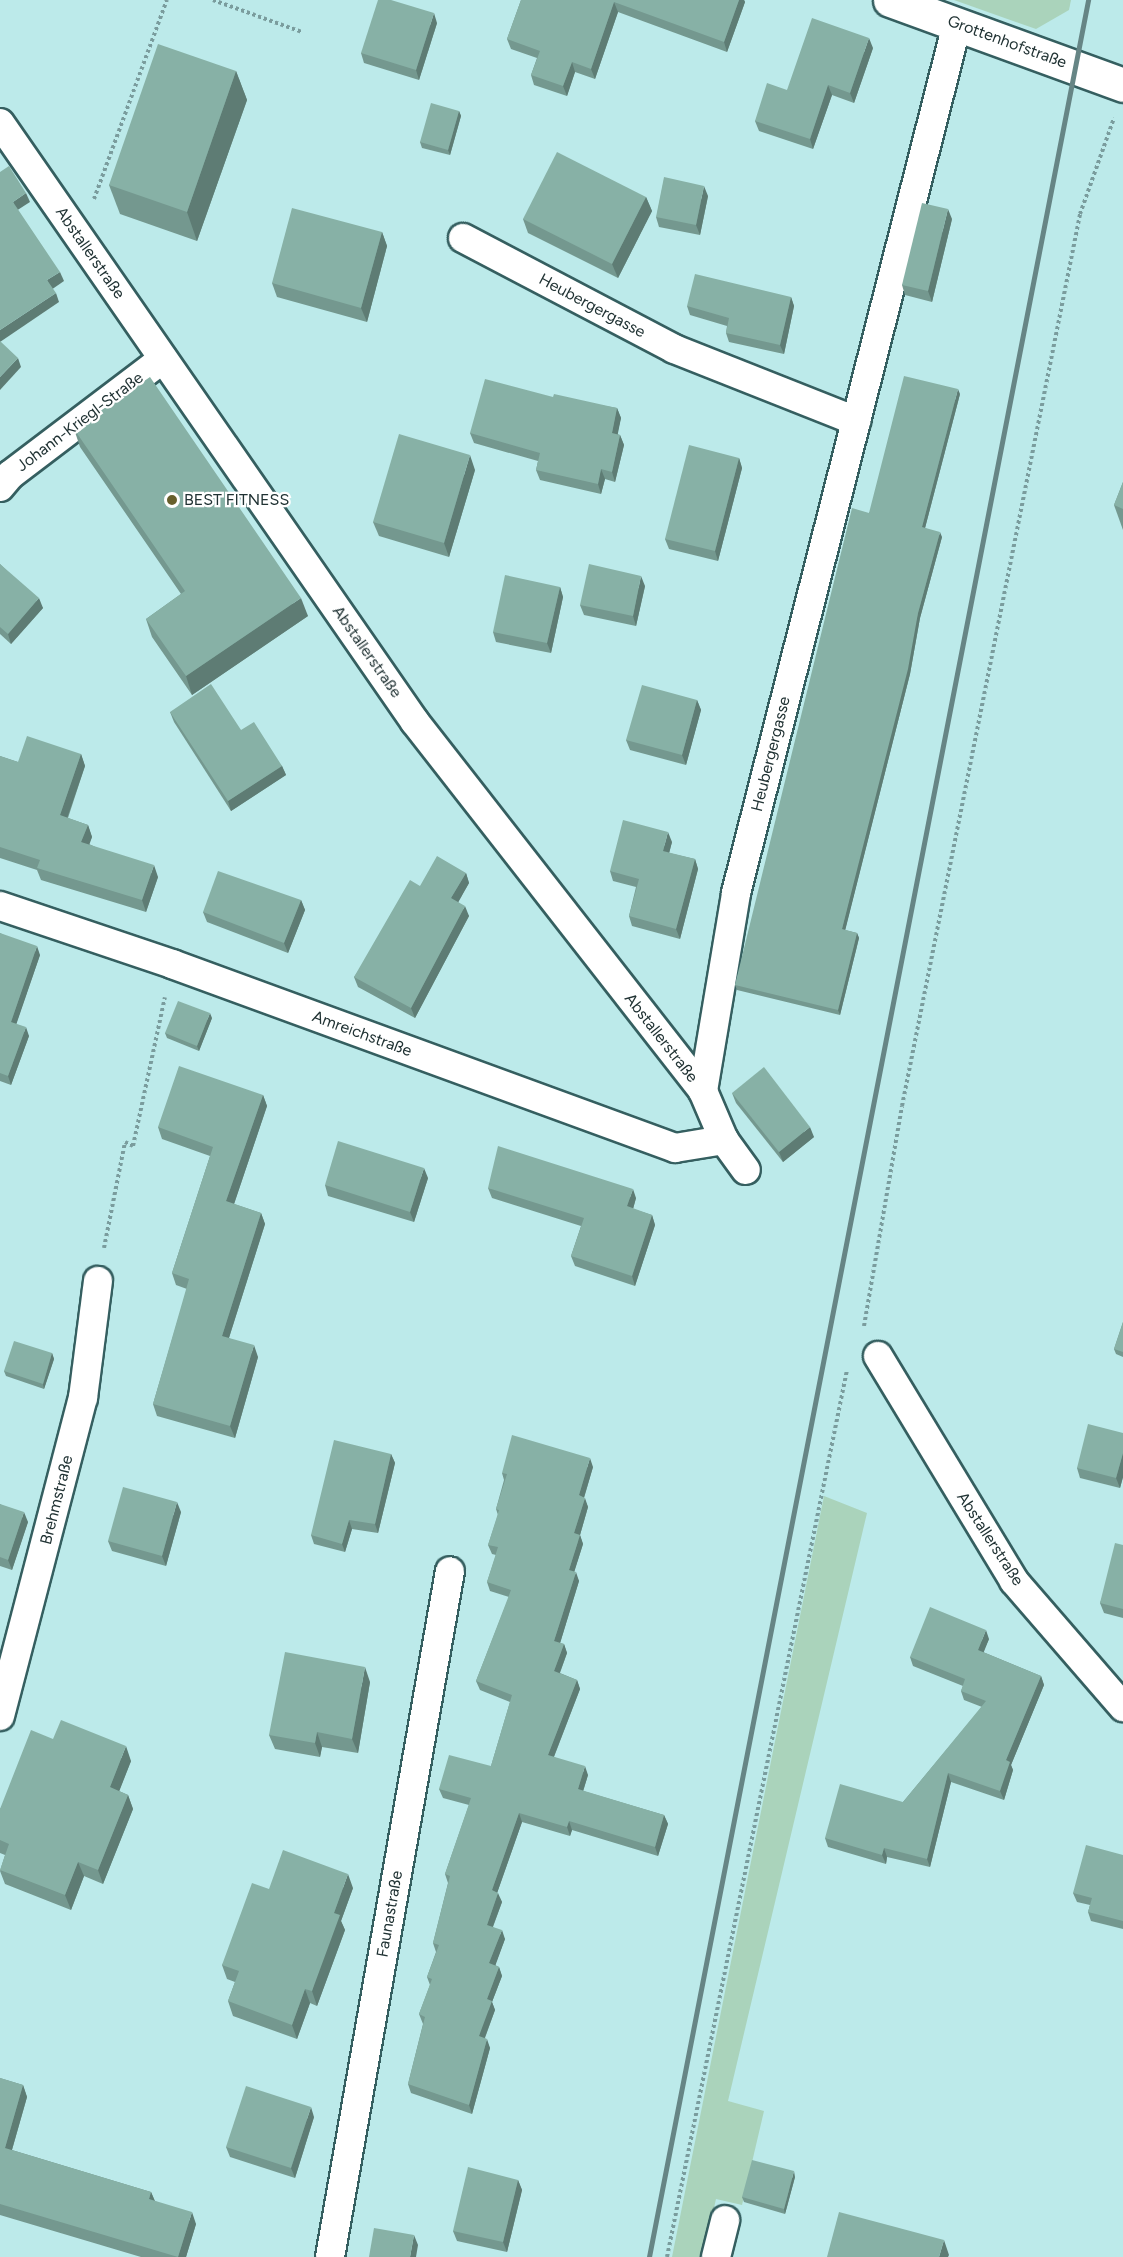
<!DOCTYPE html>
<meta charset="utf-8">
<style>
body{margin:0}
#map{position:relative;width:1123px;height:2257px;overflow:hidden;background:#bceaea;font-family:Figtree,sans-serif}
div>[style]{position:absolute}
.green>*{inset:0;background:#aad3bb}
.path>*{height:4px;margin-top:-2px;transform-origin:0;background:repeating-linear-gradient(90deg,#7a9c9d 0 3px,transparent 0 6px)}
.roads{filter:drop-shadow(2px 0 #355f60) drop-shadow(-2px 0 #355f60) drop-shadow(0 2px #355f60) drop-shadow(0 -2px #355f60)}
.minor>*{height:28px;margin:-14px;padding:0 14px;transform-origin:14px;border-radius:14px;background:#fff}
.secondary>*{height:33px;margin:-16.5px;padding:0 16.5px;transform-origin:16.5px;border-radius:16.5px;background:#fff}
.rail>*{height:4.5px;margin:-2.25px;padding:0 2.25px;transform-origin:2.25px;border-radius:2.25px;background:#668585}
.wall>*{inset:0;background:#74988f}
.shaded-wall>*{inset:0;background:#5e7c74}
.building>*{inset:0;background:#87b1a6}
.dots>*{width:16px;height:16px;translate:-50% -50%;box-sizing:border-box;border:3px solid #fff;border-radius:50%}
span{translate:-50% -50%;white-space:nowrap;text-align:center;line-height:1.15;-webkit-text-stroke:4.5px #fff;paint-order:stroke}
.street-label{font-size:16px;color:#203233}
.poi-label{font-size:16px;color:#203233}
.left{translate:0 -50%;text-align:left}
</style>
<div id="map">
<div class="green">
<i style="clip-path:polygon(954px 0,1071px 0,1069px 10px,1036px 29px)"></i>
<i style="clip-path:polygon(824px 1496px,867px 1513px,728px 2101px,764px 2111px,742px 2205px,716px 2199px,703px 2257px,672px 2257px)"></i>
</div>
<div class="path">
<i style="left:213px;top:0;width:95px;rotate:19.8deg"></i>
<i style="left:94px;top:199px;width:212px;rotate:-69.9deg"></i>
<i style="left:104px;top:1248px;width:108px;rotate:-78.8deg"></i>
<i style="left:125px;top:1142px;width:9px;rotate:27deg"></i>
<i style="left:133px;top:1146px;width:152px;rotate:-77.9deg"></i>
<i style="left:864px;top:1326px;width:223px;rotate:-80.2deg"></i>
<i style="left:902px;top:1106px;width:910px;rotate:-78.71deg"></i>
<i style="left:1080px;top:214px;width:102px;rotate:-70.5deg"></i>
<i style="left:667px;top:2257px;width:905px;rotate:-78.53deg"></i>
</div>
<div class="roads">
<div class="minor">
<i style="left:0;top:123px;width:729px;rotate:55.28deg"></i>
<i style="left:415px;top:722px;width:468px;rotate:52deg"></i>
<i style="left:703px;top:1091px;width:53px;rotate:66.8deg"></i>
<i style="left:724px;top:1140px;width:37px;rotate:54deg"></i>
<i style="left:463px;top:238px;width:238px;rotate:27.7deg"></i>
<i style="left:674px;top:349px;width:196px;rotate:21.6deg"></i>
<i style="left:0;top:487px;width:16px;rotate:-50deg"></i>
<i style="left:10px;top:475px;width:192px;rotate:-37.2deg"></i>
<i style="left:0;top:906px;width:182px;rotate:18.6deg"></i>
<i style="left:172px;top:964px;width:536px;rotate:20.09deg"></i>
<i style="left:675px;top:1148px;width:50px;rotate:-9.3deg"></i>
<i style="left:703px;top:1091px;width:201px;rotate:-80.5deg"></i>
<i style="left:736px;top:893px;width:897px;rotate:-75.73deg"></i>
<i style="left:878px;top:1356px;width:263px;rotate:58.8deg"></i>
<i style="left:1014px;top:1581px;width:167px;rotate:49.1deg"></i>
<i style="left:0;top:1716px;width:329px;rotate:-75.4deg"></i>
<i style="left:83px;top:1398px;width:118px;rotate:-82.7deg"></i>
<i style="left:330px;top:2257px;width:696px;rotate:-80.08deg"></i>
<i style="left:716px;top:2257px;width:38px;rotate:-76deg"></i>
</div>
<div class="secondary">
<i style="left:890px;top:0;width:248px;rotate:20deg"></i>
</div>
</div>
<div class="rail">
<i style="left:649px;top:2257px;width:2299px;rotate:-78.99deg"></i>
</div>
<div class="wall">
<i style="clip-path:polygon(521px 0,744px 0,745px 2px,727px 52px,618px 12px,595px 79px,575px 72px,567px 96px,534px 85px,531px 75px,537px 58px,511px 49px,507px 39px)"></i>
<i style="clip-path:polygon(437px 23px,419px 80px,364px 63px,361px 53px)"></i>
<i style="clip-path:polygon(873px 48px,854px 103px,832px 95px,813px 149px,759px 131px,755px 121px,787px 90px)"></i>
<i style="clip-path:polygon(236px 71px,247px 100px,197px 241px,120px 214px,109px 185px)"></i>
<i style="clip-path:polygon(459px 111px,461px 116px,450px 155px,422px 148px,420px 142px)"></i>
<i style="clip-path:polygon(708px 196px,700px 235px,659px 227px,656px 217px)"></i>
<i style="clip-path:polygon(646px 197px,652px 211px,618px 278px,528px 233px,523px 219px)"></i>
<i style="clip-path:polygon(952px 219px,932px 302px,905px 295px,902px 285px)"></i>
<i style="clip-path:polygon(382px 232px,387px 246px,367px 322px,277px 297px,272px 283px)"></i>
<i style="clip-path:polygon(791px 297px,794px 306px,784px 354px,729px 342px,726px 333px,727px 326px,690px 315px,687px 306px)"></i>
<i style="clip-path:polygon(960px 394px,925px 528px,942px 537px,920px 618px,910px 674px,845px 930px,857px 933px,859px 938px,840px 1015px,737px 990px,735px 985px,869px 513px)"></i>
<i style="clip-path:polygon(553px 397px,617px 408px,621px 418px,617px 434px,620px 435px,624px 445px,615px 482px,605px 479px,601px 494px,540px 480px,536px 470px,538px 461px,474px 443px,470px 433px)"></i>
<i style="clip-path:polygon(74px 429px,308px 616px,192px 695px,152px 637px,146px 619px,181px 594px,80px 447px)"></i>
<i style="clip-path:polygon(739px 458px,742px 468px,718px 561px,669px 549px,665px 539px)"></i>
<i style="clip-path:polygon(475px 470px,449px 557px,379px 536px,373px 522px)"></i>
<i style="clip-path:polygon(1123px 482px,1123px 530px,1114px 505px)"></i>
<i style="clip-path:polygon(0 564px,43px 608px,11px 644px,0 634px)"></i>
<i style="clip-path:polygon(645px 586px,636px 626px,584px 615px,580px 605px)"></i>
<i style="clip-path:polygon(560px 587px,563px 597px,551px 653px,496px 642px,493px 632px)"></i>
<i style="clip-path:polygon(697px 700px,701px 710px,686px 765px,630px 750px,626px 740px)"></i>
<i style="clip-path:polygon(170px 712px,241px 730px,282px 766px,286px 775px,231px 811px,174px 722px)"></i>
<i style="clip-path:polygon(81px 754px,85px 766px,68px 818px,88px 825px,92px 837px,89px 844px,158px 877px,146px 912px,41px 880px,37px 870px,0 858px,0 756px,18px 762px)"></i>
<i style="clip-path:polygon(672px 842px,669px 853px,695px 859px,698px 869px,680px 939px,632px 926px,629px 916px,636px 887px,613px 881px,610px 871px)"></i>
<i style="clip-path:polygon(466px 873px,469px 883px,458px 902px,469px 916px,415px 1018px,358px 987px,354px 977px,420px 886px)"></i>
<i style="clip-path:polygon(301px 900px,305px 910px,288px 953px,207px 922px,203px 912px)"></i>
<i style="clip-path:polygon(0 933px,40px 955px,16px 1024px,29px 1036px,11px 1085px,0 1081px)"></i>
<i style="clip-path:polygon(212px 1018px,199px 1051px,167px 1038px,165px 1033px)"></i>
<i style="clip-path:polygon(732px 1093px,814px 1137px,783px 1162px,736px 1103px)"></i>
<i style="clip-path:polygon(263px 1095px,267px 1106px,234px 1204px,261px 1213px,265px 1224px,229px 1338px,258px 1357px,235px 1438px,157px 1416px,153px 1404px,187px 1289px,176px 1285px,172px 1273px,210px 1156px,162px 1139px,158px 1127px)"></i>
<i style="clip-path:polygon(428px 1178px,414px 1222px,328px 1196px,325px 1185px)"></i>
<i style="clip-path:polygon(488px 1188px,636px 1198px,633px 1209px,652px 1215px,655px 1225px,635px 1286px,575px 1266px,571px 1256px,581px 1226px,492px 1198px)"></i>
<i style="clip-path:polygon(1123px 1322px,1123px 1357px,1116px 1354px,1114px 1349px)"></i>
<i style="clip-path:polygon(52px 1353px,54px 1359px,44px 1389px,6px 1376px,4px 1371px)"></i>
<i style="clip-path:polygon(1123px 1433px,1123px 1477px,1120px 1488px,1080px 1478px,1077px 1468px)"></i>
<i style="clip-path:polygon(391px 1454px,395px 1463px,378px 1533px,352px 1529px,345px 1552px,314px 1544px,311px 1535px)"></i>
<i style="clip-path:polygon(593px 1467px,584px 1498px,588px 1507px,580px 1535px,583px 1544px,574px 1572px,579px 1581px,560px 1643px,564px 1644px,567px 1653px,560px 1673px,577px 1680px,580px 1689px,554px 1757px,588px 1775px,583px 1791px,664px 1815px,668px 1824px,658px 1856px,572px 1830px,570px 1836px,522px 1822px,497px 1893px,502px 1902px,493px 1927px,505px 1939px,495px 1965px,499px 1967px,502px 1976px,492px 2002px,495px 2010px,485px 2038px,490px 2048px,472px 2114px,411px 2093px,408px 2084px,423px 2024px,419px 2014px,430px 1985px,427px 1977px,436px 1952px,433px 1943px,448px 1883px,445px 1874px,469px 1805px,443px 1798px,439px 1789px,491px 1766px,510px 1702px,480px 1690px,476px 1681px,509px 1597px,490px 1591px,487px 1582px,496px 1555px,492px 1554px,488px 1545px,498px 1515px,496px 1509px,504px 1480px,502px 1473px)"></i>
<i style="clip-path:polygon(0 1504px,28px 1522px,12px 1570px,0 1566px)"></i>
<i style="clip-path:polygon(181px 1512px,166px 1566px,112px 1551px,108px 1541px)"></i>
<i style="clip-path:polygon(1123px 1545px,1123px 1618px,1104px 1613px,1100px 1603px)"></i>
<i style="clip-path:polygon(989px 1639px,983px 1652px,1041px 1676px,1044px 1685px,1011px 1765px,1013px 1770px,1004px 1800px,951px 1782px,930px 1867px,887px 1857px,886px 1864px,828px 1847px,825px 1838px,903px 1802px,982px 1707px,964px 1700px,961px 1691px,963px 1686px,913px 1666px,910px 1657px)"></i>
<i style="clip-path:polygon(370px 1682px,358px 1753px,322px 1747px,320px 1757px,275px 1749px,269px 1735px)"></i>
<i style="clip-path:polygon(53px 1739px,131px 1761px,119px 1791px,128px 1795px,133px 1809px,103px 1884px,84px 1876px,71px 1910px,5px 1884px,0 1871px,5px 1855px,0 1853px,0 1809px)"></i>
<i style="clip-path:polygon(1123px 1855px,1123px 1929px,1091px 1921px,1088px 1912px,1090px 1905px,1077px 1902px,1073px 1893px)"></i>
<i style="clip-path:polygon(353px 1888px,341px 1921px,345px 1930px,317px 2006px,310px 2003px,297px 2039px,233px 2016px,228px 2001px,235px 1982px,227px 1979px,222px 1965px,269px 1889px)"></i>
<i style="clip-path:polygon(0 2078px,23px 2085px,27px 2097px,12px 2150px,151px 2192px,155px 2201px,196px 2224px,186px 2257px,141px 2257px,0 2215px)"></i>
<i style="clip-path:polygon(314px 2117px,295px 2178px,230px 2157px,226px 2147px)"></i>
<i style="clip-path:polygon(795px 2177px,785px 2214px,744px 2202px,742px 2197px)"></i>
<i style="clip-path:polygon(518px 2180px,522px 2190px,507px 2252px,457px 2241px,453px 2231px)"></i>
</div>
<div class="shaded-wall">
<i style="clip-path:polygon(739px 0,744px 0,745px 2px,727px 52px,724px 42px)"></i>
<i style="clip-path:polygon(614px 2px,618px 12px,595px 79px,591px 69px)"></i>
<i style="clip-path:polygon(434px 13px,437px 23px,419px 80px,416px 70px)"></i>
<i style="clip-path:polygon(869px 38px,873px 48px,854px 103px,850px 93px)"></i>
<i style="clip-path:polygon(572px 62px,575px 72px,567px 96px,563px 86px)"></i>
<i style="clip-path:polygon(236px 71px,247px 100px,197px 241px,187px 212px)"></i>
<i style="clip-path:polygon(828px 85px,832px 95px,813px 149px,810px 139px)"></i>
<i style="clip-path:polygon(459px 111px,461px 116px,450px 155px,448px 150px)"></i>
<i style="clip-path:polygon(704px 186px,708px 196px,700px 235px,696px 225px)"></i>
<i style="clip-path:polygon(26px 193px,30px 202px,16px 211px,13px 202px)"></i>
<i style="clip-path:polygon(646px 197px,652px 211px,618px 278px,612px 264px)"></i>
<i style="clip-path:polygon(948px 209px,952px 219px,932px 302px,928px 291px)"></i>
<i style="clip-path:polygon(382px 232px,387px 246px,367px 322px,361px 308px)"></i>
<i style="clip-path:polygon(60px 272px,64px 281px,51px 290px,47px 280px)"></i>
<i style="clip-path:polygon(56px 293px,59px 302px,0 342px,0 330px)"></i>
<i style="clip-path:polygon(791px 297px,794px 306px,784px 354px,780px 345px)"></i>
<i style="clip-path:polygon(18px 358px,21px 367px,0 390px,0 377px)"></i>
<i style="clip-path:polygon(958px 389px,960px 394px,924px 532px,922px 527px)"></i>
<i style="clip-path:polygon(617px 408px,621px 418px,616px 443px,612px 433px)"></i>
<i style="clip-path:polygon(620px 435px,624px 445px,615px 482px,612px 472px)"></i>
<i style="clip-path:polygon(470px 455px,475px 470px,449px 557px,444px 543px)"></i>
<i style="clip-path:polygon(739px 458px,742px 468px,718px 561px,715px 551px)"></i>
<i style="clip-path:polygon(601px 469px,605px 479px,601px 494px,598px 484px)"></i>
<i style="clip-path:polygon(940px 532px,942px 537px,920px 618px,910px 674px,844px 935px,842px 929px,918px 613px)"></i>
<i style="clip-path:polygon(641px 576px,645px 586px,636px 626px,633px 616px)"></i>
<i style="clip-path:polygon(560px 587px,563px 597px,551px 653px,547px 643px)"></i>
<i style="clip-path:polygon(39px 598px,43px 608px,11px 644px,8px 634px)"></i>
<i style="clip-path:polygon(301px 598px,308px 616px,192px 695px,186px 676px)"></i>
<i style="clip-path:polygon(697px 700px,701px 710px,686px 765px,682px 755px)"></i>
<i style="clip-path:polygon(81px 754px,85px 766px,64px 827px,60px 815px)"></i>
<i style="clip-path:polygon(282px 766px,286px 775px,231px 811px,228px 801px)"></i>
<i style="clip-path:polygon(88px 825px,92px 837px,86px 854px,81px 842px)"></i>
<i style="clip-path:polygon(668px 832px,672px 842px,667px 861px,663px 851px)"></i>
<i style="clip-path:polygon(695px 859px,698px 869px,680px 939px,676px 929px)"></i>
<i style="clip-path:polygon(154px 865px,158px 877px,146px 912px,142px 900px)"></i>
<i style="clip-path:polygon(466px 873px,469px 883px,455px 908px,451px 898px)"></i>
<i style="clip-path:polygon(301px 900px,305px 910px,288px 953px,284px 943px)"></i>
<i style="clip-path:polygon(465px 906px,469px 916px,415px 1018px,411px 1008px)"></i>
<i style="clip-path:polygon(857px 933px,859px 938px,840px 1015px,838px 1010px)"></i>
<i style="clip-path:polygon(37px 946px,40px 955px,14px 1031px,11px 1022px)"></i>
<i style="clip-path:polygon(210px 1013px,212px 1018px,199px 1051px,197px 1046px)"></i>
<i style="clip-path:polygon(26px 1027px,29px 1036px,11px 1085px,8px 1076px)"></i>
<i style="clip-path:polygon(263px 1095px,267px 1106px,231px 1213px,226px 1201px)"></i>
<i style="clip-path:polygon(810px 1127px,814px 1137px,783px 1162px,779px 1152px)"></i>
<i style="clip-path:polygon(424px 1168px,428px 1178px,414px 1222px,410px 1212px)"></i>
<i style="clip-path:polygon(633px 1189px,636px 1198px,631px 1216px,627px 1206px)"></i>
<i style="clip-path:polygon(261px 1213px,265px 1224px,226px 1347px,222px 1336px)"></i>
<i style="clip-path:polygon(652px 1215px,655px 1225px,635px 1286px,632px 1276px)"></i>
<i style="clip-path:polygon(254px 1345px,258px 1357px,235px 1438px,230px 1426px)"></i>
<i style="clip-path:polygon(52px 1353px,54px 1359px,44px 1389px,43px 1384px)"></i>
<i style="clip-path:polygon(1123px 1453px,1123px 1477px,1120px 1488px,1116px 1478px)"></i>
<i style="clip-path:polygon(391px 1454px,395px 1463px,378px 1533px,375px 1524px)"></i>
<i style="clip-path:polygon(590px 1458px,593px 1467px,582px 1504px,579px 1495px)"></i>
<i style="clip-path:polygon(585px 1498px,588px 1507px,578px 1542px,574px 1533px)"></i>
<i style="clip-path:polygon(177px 1502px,181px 1512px,166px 1566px,162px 1556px)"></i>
<i style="clip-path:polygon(24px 1512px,28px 1522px,12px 1570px,8px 1560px)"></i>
<i style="clip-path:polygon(349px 1520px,352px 1529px,345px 1552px,342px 1544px)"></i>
<i style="clip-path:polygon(580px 1535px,583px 1544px,572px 1579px,569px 1570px)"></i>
<i style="clip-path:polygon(576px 1572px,579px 1581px,558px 1650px,554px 1641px)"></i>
<i style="clip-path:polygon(986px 1630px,989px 1639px,981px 1659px,978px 1650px)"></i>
<i style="clip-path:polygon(564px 1644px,567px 1653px,557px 1680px,554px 1671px)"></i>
<i style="clip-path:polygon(365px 1667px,370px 1682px,358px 1753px,352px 1739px)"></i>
<i style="clip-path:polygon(1041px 1676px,1044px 1685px,1011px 1765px,1013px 1770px,1004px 1800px,1000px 1791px,1006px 1760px)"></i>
<i style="clip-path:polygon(577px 1680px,580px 1689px,551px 1764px,548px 1755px)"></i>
<i style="clip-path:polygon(317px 1732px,322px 1747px,320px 1757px,315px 1743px)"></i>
<i style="clip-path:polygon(126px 1746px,131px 1761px,115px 1802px,110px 1787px)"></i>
<i style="clip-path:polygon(585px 1766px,588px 1775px,581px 1798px,578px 1789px)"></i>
<i style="clip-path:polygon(948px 1773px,951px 1782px,930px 1867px,927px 1859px)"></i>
<i style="clip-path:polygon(128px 1795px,133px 1809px,103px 1884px,98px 1870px)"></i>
<i style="clip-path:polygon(519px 1813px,522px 1822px,495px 1899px,492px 1890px)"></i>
<i style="clip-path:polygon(664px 1815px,668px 1824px,658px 1856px,655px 1847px)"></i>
<i style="clip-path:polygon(569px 1821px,572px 1830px,570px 1836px,567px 1827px)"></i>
<i style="clip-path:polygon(884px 1848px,887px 1857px,886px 1864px,882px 1855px)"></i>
<i style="clip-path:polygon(78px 1862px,84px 1876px,71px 1910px,65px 1895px)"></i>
<i style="clip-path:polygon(348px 1874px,353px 1888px,341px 1921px,345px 1930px,317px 2006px,312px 1991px,334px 1913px)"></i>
<i style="clip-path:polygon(498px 1893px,502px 1902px,490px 1934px,487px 1925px)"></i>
<i style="clip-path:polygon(502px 1930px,505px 1939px,493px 1972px,489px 1963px)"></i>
<i style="clip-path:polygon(499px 1967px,502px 1976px,492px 2002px,495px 2010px,482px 2045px,479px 2036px,487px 1999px)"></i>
<i style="clip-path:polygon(305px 1989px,310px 2003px,297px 2039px,292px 2025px)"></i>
<i style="clip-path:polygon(487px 2039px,490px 2048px,472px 2114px,469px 2105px)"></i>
<i style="clip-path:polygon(23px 2085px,27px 2097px,9px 2160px,5px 2148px)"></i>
<i style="clip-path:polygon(311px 2107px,314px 2117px,295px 2178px,291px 2168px)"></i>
<i style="clip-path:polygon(794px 2171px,795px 2177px,785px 2214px,784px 2209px)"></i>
<i style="clip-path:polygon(518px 2180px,522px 2190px,507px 2252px,503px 2242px)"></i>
<i style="clip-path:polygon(151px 2192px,156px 2204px,149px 2199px)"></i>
<i style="clip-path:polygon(192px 2212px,196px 2224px,186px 2257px,178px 2257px)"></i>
<i style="clip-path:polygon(414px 2235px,418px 2245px,416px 2257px,410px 2257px)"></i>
<i style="clip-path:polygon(944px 2240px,949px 2255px,948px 2257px,939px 2257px)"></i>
</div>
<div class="building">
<i style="clip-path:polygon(378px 0,391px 0,434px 13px,416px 70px,361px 53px)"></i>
<i style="clip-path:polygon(521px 0,739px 0,724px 42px,614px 2px,591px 69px,572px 62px,563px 86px,531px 75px,540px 51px,507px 39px)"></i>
<i style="clip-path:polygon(812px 18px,869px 38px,850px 93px,828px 85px,810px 139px,755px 121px,767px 83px,787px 90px)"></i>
<i style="clip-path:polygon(158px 44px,236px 71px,187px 212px,109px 185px)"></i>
<i style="clip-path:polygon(431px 103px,459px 111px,448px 150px,420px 142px)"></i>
<i style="clip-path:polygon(557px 152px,646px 197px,612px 264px,523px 219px)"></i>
<i style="clip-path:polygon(9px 166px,26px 193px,13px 202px,60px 272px,47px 280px,56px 293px,0 330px,0 172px)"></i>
<i style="clip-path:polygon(664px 177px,704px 186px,696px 225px,656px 217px)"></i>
<i style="clip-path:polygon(922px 203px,948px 209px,928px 291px,902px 285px)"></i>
<i style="clip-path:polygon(292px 208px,382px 232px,361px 308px,272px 283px)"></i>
<i style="clip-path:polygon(695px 274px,791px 297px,780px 345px,726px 333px,729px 318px,687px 306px)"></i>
<i style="clip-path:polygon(0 341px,18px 358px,0 377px)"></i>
<i style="clip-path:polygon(904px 376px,958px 389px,922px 527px,940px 532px,918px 613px,908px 669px,842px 929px,857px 933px,838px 1010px,735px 985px,852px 508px,869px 513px)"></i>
<i style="clip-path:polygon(150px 377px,301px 598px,186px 676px,146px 619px,185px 591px,74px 429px)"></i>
<i style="clip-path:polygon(485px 379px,553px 397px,554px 394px,617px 408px,612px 433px,620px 435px,612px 472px,601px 469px,598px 484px,536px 470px,540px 453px,470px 433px)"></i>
<i style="clip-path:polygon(399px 434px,470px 455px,444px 543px,373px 522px)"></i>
<i style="clip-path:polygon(689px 445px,739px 458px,715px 551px,665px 539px)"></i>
<i style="clip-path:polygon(1123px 482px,1123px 509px,1114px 505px)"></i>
<i style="clip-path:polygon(0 564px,39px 598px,8px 634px,0 627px)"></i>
<i style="clip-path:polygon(589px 564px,641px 576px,633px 616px,580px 605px)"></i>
<i style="clip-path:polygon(505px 575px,560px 587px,547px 643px,493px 632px)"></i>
<i style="clip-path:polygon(211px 684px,241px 730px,254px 722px,282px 766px,228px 801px,170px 712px)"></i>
<i style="clip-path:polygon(642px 685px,697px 700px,682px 755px,626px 740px)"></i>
<i style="clip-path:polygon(27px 736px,81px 754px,60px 815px,88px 825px,81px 842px,154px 865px,142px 900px,37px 868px,40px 860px,0 847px,0 756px,18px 762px)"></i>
<i style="clip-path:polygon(623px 820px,668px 832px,663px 851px,695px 859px,676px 929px,629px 916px,639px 879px,610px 871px)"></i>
<i style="clip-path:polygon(437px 856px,466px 873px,451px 898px,465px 906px,411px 1008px,354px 977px,410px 880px,420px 886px)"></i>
<i style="clip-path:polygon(218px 871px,301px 900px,284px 943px,203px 912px)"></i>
<i style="clip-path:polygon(0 933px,37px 946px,11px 1022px,26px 1027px,8px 1076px,0 1073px)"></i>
<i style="clip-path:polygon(178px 1001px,210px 1013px,197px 1046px,165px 1033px)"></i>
<i style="clip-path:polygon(179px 1066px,263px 1095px,226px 1201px,261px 1213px,222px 1336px,254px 1345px,230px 1426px,153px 1404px,189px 1279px,172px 1273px,213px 1147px,158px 1127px)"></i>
<i style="clip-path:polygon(764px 1067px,810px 1127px,779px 1152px,732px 1093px)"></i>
<i style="clip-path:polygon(338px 1141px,424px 1168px,410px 1212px,325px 1185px)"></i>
<i style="clip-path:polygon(498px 1146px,633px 1189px,627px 1206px,652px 1215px,632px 1276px,571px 1256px,584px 1218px,488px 1188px)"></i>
<i style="clip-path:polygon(1123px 1322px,1123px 1352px,1114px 1349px)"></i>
<i style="clip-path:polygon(14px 1341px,52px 1353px,43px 1384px,4px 1371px)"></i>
<i style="clip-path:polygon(1088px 1424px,1123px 1433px,1123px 1453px,1116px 1478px,1077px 1468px)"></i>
<i style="clip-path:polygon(512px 1435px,590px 1458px,579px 1495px,585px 1498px,574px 1533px,580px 1535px,569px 1570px,576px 1572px,554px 1641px,564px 1644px,554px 1671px,577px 1680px,548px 1755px,585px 1766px,578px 1789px,664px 1815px,655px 1847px,569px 1821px,567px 1827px,519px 1813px,492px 1890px,498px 1893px,487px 1925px,502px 1930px,489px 1963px,499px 1967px,487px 1999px,492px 2001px,479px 2036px,487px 2039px,469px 2105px,408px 2084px,425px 2017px,419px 2014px,432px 1979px,427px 1977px,439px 1945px,433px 1943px,450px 1876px,445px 1874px,471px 1798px,439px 1789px,449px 1755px,491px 1766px,512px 1695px,476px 1681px,511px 1590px,487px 1582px,498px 1547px,488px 1545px,499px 1510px,496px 1509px,507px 1474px,502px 1473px)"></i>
<i style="clip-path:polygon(334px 1440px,391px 1454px,375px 1524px,349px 1520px,342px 1544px,311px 1535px)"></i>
<i style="clip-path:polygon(123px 1487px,177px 1502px,162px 1556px,108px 1541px)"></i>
<i style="clip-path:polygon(0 1504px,24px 1512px,8px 1560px,0 1557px)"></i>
<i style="clip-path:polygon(1115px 1543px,1123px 1545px,1123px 1609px,1100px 1603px)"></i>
<i style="clip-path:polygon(930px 1607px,986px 1630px,978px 1650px,1041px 1676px,1006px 1760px,1010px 1762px,1000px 1791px,948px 1773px,927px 1859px,884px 1848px,882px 1855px,825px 1838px,840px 1784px,903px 1802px,986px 1701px,961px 1691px,965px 1679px,910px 1657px)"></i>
<i style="clip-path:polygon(285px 1652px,365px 1667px,352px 1739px,317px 1732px,315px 1743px,269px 1735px)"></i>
<i style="clip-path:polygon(61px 1720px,126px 1746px,110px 1787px,128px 1795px,98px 1870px,78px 1862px,65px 1895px,0 1870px,9px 1844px,0 1840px,0 1809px,31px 1730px,53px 1739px)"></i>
<i style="clip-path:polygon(1086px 1845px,1123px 1855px,1123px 1921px,1088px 1912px,1092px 1898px,1073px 1893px)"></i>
<i style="clip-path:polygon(283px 1850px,348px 1874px,334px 1913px,340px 1915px,312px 1991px,305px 1989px,292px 2025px,228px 2001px,239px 1971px,222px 1965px,252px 1883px,269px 1889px)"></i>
<i style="clip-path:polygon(0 2078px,23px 2085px,5px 2148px,151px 2192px,149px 2199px,192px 2212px,178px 2257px,0 2204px)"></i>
<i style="clip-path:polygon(246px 2086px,311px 2107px,291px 2168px,226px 2147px)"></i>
<i style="clip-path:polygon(752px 2160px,794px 2171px,784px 2209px,742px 2197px)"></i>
<i style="clip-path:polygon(468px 2167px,518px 2180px,503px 2242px,453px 2231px)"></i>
<i style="clip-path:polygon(839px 2212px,944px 2240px,939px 2257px,827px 2257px)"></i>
<i style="clip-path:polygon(374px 2228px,414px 2235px,410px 2257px,369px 2257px)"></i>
</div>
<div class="dots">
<i style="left:172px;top:500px;background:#675f2c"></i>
</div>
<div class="street-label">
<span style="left:1007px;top:42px;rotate:20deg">Grottenhofstraße</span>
<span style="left:90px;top:253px;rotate:55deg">Abstallerstraße</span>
<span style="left:592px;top:306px;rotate:28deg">Heubergergasse</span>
<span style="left:80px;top:422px;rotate:-37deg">Johann-Kriegl-Straße</span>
<span style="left:367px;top:652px;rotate:55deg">Abstallerstraße</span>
<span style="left:771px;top:754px;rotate:-76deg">Heubergergasse</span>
<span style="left:362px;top:1034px;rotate:20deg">Amreichstraße</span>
<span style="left:661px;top:1038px;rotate:52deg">Abstallerstraße</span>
<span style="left:57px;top:1500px;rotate:-76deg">Brehmstraße</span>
<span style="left:990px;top:1539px;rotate:57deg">Abstallerstraße</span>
<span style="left:390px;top:1914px;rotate:-80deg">Faunastraße</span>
</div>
<div class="poi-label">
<span class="left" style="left:184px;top:500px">BEST FITNESS</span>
</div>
</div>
